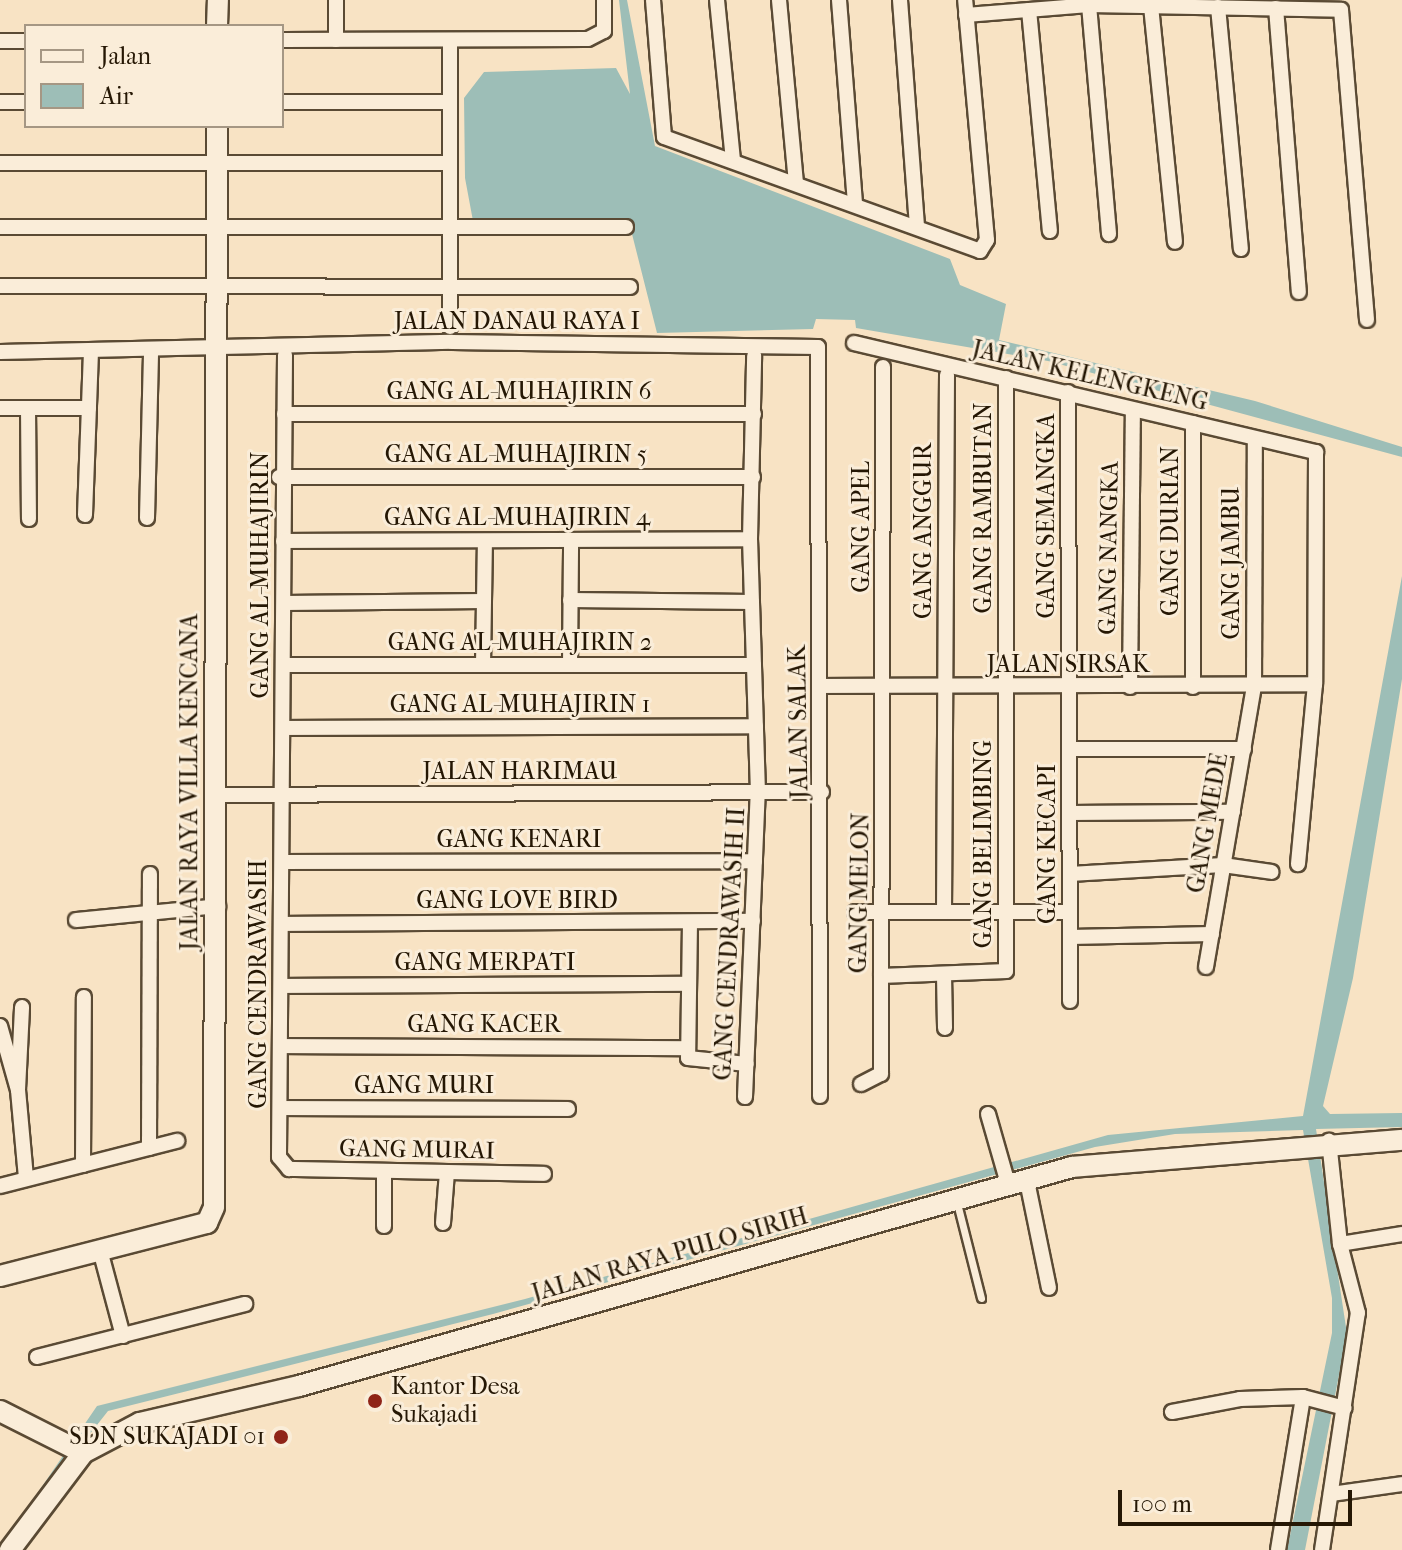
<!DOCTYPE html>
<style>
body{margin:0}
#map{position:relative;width:1402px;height:1550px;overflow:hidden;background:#f8e3c4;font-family:"IM FELL French Canon",serif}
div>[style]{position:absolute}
.water>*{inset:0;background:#9dbeb7}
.roads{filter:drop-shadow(2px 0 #5a4a34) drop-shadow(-2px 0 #5a4a34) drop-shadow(0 2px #5a4a34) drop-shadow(0 -2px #5a4a34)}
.lane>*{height:7px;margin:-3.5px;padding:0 3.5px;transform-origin:3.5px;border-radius:3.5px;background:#faedd9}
.street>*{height:14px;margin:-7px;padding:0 7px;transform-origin:7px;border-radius:7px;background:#faedd9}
.secondary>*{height:20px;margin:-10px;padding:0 10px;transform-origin:10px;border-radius:10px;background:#faedd9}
.dots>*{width:22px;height:22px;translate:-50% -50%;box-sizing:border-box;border:4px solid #faedd9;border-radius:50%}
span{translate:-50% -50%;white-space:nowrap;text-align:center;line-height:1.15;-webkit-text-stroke:6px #faedd9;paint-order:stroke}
.street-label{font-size:24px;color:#251704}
.poi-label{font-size:24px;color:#251704}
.left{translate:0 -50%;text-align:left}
.right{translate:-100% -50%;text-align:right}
.legend{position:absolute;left:24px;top:24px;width:260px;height:104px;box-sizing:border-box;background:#faedd9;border:2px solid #a59784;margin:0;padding:10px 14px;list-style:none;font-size:24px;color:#251704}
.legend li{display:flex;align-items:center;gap:16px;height:40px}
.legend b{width:40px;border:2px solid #a59784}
.scale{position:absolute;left:1118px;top:1490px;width:234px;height:36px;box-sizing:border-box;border:4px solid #251704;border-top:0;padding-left:10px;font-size:24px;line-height:28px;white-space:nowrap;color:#251704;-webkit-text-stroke:6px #faedd9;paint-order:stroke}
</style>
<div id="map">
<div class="water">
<i style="clip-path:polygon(619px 0,627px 0,655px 146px,950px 259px,960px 285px,1006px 304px,999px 340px,1255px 401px,1402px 447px,1402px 457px,1048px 361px,856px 328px,855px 320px,816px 319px,813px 329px,657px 333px,632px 234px,489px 230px,473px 221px,465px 178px,464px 98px,484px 72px,616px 68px,630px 94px)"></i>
<i style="clip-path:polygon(1402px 576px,1402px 679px,1353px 978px,1323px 1106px,1330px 1114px,1402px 1113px,1402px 1127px,1316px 1129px,1347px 1334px,1305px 1550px,1287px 1550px,1332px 1333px,1332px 1298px,1303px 1130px,1175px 1134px,1095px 1147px,493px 1314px,108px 1411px,0 1548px,97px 1406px,525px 1299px,1108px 1135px,1303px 1116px)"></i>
</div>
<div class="roads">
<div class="lane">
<i style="left:957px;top:1203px;width:98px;rotate:75.8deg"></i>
</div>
<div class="street">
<i style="left:336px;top:0;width:40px;rotate:90deg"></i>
<i style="left:653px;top:0;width:137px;rotate:85.4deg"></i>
<i style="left:664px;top:137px;width:336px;rotate:19.8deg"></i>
<i style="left:980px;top:251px;width:13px;rotate:-58deg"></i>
<i style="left:987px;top:240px;width:241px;rotate:-95.2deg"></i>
<i style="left:717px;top:0;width:162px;rotate:84.3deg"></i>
<i style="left:779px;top:0;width:184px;rotate:84.7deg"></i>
<i style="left:839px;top:0;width:205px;rotate:85.5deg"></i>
<i style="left:900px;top:0;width:227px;rotate:85.7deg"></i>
<i style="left:1089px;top:5px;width:230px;rotate:85deg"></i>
<i style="left:1151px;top:6px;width:237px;rotate:84.2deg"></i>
<i style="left:1218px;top:7px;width:243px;rotate:84.6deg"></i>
<i style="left:1276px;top:8px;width:285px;rotate:85.4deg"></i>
<i style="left:1029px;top:10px;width:222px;rotate:84.6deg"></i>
<i style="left:966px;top:15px;width:123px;rotate:-4.6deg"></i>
<i style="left:1089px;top:5px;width:252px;rotate:1.1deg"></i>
<i style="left:1341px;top:10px;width:311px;rotate:85.2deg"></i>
<i style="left:282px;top:40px;width:306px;rotate:-0.2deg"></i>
<i style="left:588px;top:39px;width:18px;rotate:-27deg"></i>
<i style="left:604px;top:31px;width:31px;rotate:-90deg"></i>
<i style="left:0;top:41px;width:26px"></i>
<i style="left:0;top:102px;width:26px"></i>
<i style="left:282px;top:102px;width:168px"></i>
<i style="left:0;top:163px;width:450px"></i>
<i style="left:0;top:227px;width:626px"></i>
<i style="left:0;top:286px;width:630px;rotate:0.09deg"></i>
<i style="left:450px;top:327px;width:287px;rotate:-90deg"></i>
<i style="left:854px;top:343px;width:475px;rotate:13.3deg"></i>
<i style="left:1316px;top:452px;width:232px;rotate:90.2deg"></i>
<i style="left:1315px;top:684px;width:181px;rotate:95.4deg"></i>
<i style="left:0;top:352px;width:452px;rotate:-1.3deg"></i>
<i style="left:452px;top:342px;width:366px;rotate:0.8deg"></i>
<i style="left:818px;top:347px;width:749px;rotate:89.85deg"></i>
<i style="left:285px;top:355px;width:802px;rotate:90.43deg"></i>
<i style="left:279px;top:1157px;width:16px;rotate:50deg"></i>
<i style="left:289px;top:1169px;width:255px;rotate:1.1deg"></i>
<i style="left:1068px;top:392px;width:609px;rotate:89.81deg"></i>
<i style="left:0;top:408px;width:89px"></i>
<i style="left:28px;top:408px;width:111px;rotate:89.5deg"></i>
<i style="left:284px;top:414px;width:470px"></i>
<i style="left:1193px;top:423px;width:264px;rotate:90deg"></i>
<i style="left:279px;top:477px;width:474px"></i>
<i style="left:85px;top:515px;width:163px;rotate:-87.9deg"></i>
<i style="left:147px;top:518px;width:166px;rotate:-88.6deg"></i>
<i style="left:283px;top:541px;width:467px;rotate:-0.2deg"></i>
<i style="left:570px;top:600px;width:182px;rotate:0.6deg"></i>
<i style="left:284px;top:603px;width:200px;rotate:-0.6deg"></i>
<i style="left:285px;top:665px;width:469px"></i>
<i style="left:483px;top:665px;width:124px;rotate:-89.1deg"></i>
<i style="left:570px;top:665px;width:125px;rotate:-89.5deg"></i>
<i style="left:821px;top:686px;width:494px;rotate:-0.2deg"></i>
<i style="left:1130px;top:687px;width:277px;rotate:-89.4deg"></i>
<i style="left:284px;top:728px;width:472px;rotate:-0.2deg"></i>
<i style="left:1070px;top:749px;width:174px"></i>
<i style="left:219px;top:795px;width:603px;rotate:-0.29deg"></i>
<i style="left:1070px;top:813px;width:163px;rotate:-0.4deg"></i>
<i style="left:282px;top:862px;width:473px;rotate:-0.1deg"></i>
<i style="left:1070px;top:874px;width:153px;rotate:-3.4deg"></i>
<i style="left:1223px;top:865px;width:49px;rotate:8.1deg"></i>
<i style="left:855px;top:912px;width:215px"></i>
<i style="left:944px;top:912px;width:537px;rotate:-89.68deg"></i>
<i style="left:76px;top:920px;width:143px;rotate:-5.6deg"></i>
<i style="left:690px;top:922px;width:136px;rotate:90.8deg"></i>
<i style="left:688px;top:1058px;width:59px;rotate:5.8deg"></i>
<i style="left:282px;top:924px;width:471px;rotate:-0.4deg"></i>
<i style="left:1070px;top:937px;width:142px;rotate:-1.2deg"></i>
<i style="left:1206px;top:967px;width:284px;rotate:-80.3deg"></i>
<i style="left:1254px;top:687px;width:248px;rotate:-89.8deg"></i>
<i style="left:944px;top:975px;width:53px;rotate:88.9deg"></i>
<i style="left:881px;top:976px;width:125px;rotate:-2.3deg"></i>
<i style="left:1006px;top:971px;width:593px;rotate:-90deg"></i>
<i style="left:281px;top:986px;width:407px;rotate:-0.3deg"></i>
<i style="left:0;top:1026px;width:66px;rotate:74.3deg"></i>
<i style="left:18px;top:1090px;width:83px;rotate:-87.2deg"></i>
<i style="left:281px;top:1046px;width:405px;rotate:0.3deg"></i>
<i style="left:861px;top:1084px;width:22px;rotate:-27deg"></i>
<i style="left:881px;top:1074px;width:707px;rotate:-89.84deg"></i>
<i style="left:18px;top:1090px;width:88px;rotate:84.8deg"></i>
<i style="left:745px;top:1097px;width:304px;rotate:-87.6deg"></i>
<i style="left:758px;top:793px;width:254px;rotate:-91.8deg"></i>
<i style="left:750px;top:539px;width:183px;rotate:-88.7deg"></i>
<i style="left:281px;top:1108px;width:287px;rotate:0.2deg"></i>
<i style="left:988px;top:1114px;width:76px;rotate:74deg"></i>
<i style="left:149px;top:1148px;width:274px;rotate:-89.8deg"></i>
<i style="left:83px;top:1165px;width:168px;rotate:-89.7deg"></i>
<i style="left:1027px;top:1181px;width:109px;rotate:78.4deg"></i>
<i style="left:0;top:1186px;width:183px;rotate:-14.3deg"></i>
<i style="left:443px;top:1223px;width:51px;rotate:-85.5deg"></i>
<i style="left:384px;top:1226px;width:55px;rotate:-90deg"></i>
<i style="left:1340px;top:1244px;width:63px;rotate:-9.2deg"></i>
<i style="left:100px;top:1250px;width:89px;rotate:75deg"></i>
<i style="left:37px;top:1357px;width:215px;rotate:-14.3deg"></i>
<i style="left:1172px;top:1412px;width:69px;rotate:-10.8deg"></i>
<i style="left:1240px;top:1399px;width:63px;rotate:-1.8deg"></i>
<i style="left:1303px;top:1397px;width:43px;rotate:14.7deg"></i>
<i style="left:1331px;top:1494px;width:72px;rotate:-8deg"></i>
<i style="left:1278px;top:1550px;width:155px;rotate:-80.7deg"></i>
<i style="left:1322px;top:1550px;width:240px;rotate:-81.4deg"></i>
<i style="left:1358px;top:1313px;width:71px;rotate:-104.6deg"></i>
<i style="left:1340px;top:1244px;width:104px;rotate:-96.1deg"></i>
</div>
<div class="secondary">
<i style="left:217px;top:26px;width:26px;rotate:-88deg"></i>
<i style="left:0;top:1276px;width:214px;rotate:-14.4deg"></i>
<i style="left:207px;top:1223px;width:17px;rotate:-66deg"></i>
<i style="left:214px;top:1207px;width:1081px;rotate:-89.84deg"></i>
<i style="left:0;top:1411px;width:93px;rotate:26.8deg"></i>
<i style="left:10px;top:1550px;width:121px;rotate:-53deg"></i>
<i style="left:83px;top:1453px;width:64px;rotate:-27.8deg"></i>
<i style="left:140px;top:1423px;width:163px;rotate:-13.1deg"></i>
<i style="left:299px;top:1386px;width:803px;rotate:-15.82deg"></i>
<i style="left:1072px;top:1167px;width:331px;rotate:-4.7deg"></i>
</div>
</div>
<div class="dots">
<i style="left:375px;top:1401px;background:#8f2418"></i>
<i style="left:281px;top:1437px;background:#8f2418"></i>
</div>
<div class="street-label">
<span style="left:517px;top:322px">JALAN DANAU RAYA I</span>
<span style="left:1090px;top:376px;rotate:13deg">JALAN KELENGKENG</span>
<span style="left:519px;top:392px">GANG AL-MUHAJIRIN 6</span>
<span style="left:516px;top:455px">GANG AL-MUHAJIRIN 5</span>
<span style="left:984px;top:508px;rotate:-90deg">GANG RAMBUTAN</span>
<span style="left:1047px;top:516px;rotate:-90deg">GANG SEMANGKA</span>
<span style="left:517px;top:518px">GANG AL-MUHAJIRIN 4</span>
<span style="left:862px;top:527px;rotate:-90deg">GANG APEL</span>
<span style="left:924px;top:531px;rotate:-90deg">GANG ANGGUR</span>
<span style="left:1171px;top:531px;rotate:-90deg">GANG DURIAN</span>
<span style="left:1109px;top:548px;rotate:-89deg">GANG NANGKA</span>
<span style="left:1232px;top:563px;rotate:-90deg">GANG JAMBU</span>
<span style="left:261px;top:575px;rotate:-90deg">GANG AL-MUHAJIRIN</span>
<span style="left:520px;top:643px">GANG AL-MUHAJIRIN 2</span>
<span style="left:1068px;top:665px">JALAN SIRSAK</span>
<span style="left:520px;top:705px">GANG AL-MUHAJIRIN 1</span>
<span style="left:799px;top:722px;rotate:-91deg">JALAN SALAK</span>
<span style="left:520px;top:772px">JALAN HARIMAU</span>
<span style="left:190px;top:782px;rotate:-90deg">JALAN RAYA VILLA KENCANA</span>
<span style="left:1208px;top:823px;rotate:-80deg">GANG MEDE</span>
<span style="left:519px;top:840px">GANG KENARI</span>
<span style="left:984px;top:844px;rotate:-90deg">GANG BELIMBING</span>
<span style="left:1048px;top:844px;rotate:-90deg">GANG KECAPI</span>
<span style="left:860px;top:893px;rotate:-89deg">GANG MELON</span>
<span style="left:517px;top:901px">GANG LOVE BIRD</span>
<span style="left:730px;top:944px;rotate:-87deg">GANG CENDRAWASIH II</span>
<span style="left:485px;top:963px">GANG MERPATI</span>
<span style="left:259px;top:984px;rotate:-90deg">GANG CENDRAWASIH</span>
<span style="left:484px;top:1025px">GANG KACER</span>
<span style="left:424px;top:1086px">GANG MURI</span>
<span style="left:417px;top:1150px;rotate:1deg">GANG MURAI</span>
<span style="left:670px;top:1255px;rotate:-16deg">JALAN RAYA PULO SIRIH</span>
</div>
<div class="poi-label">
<span class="left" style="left:391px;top:1401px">Kantor Desa<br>Sukajadi</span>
<span class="right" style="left:265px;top:1437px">SDN SUKAJADI 01</span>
</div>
<ul class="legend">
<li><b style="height:10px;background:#faedd9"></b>Jalan</li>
<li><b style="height:22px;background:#9dbeb7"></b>Air</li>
</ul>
<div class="scale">100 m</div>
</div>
